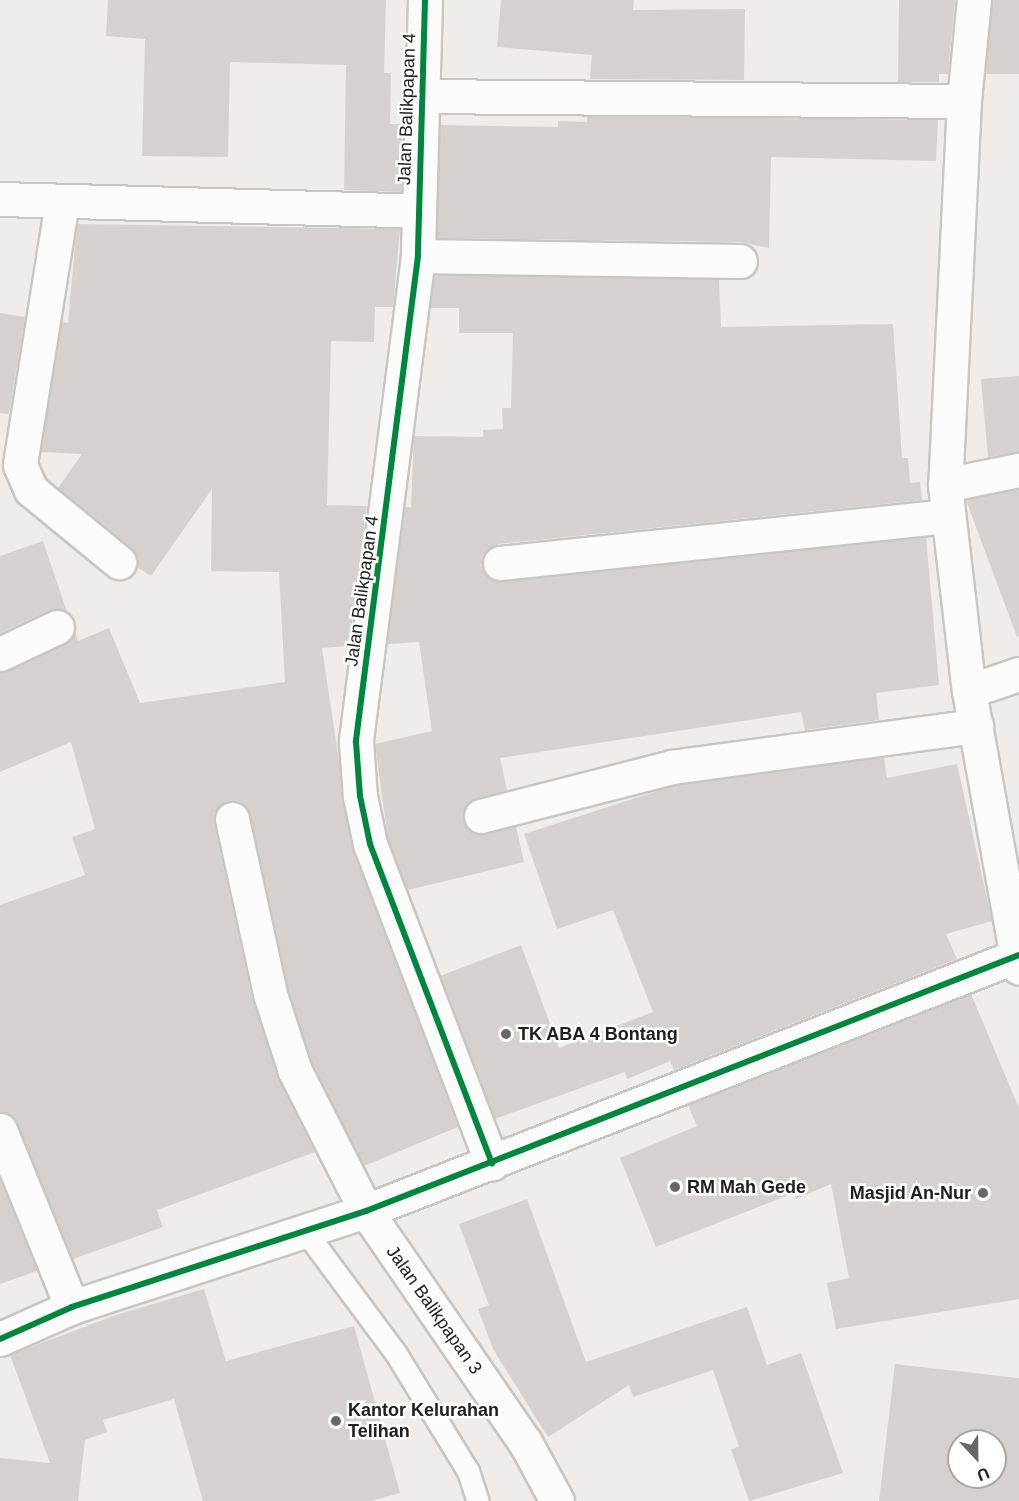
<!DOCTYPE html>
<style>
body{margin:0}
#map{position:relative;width:1019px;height:1501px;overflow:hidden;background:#efece9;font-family:Helvetica,sans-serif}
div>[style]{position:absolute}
.building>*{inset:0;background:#d6d1cf}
.roads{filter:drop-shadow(2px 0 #c7c6c5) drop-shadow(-2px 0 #c7c6c5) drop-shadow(0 2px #c7c6c5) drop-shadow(0 -2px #c7c6c5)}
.service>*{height:21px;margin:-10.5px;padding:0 10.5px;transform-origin:10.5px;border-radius:10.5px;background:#fdfcfc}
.minor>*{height:33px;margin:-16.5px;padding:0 16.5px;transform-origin:16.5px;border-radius:16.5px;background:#fdfcfc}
.cycleway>*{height:6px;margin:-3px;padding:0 3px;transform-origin:3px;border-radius:3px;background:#00873e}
.dots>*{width:16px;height:16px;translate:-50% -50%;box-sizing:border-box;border:3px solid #fff;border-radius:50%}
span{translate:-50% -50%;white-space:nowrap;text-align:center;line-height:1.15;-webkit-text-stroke:5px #fff;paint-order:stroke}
.street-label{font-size:18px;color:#202020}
.poi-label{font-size:18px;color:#202020;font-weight:700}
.left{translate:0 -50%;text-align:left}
.right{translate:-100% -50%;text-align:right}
.north{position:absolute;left:947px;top:1429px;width:60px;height:60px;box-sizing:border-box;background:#fff;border:2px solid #a6a6a6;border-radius:50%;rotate:158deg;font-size:16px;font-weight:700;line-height:24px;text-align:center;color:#202020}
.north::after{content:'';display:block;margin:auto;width:21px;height:27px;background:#686766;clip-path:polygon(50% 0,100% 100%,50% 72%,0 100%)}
</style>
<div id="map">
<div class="building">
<i style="clip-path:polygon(108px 0,386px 0,384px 73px,391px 73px,390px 124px,403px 124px,401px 192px,344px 190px,346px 65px,230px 62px,228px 157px,142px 156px,145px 39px,106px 36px)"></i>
<i style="clip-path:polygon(501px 0,634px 0,633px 10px,745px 9px,744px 80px,590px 79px,592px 55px,497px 47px)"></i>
<i style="clip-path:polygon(899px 0,955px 0,948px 74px,939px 74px,939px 82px,898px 82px)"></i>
<i style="clip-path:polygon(992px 0,1019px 0,1019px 74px,986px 74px)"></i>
<i style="clip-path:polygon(587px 116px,938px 120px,936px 161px,771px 157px,769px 248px,740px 242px,437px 238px,440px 125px,558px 127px,558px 121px,587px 122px)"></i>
<i style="clip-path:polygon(77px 224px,400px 229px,393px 307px,375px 307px,374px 342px,331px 341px,327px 505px,367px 506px,349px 646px,322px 648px,352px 848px,458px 1127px,364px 1166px,312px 1064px,288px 989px,250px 814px,238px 801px,227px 801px,214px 813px,214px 823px,252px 998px,278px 1079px,315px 1152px,157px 1210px,163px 1227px,73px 1259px,17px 1123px,0 1112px,0 905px,85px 875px,72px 837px,95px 829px,71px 742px,0 772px,0 672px,65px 644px,75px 632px,78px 641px,109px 628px,140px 703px,285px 682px,279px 572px,211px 571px,212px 489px,151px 576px,137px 567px,131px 547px,58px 488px,82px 454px,41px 452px,62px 322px,68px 323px)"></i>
<i style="clip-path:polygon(434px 275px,719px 279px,721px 327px,893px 324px,902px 458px,908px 458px,910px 483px,920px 482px,922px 500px,498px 544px,483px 555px,481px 566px,492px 580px,502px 582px,926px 537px,939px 685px,876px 693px,879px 720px,805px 730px,801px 712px,500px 758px,507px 790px,468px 802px,463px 820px,477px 834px,516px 826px,524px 862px,408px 890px,388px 839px,375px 744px,432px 731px,419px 642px,387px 644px,405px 507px,411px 507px,414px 436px,483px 437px,483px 430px,503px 429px,502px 408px,511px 408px,513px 333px,459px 333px,459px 308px,430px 308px)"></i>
<i style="clip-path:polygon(0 313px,25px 317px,9px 414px,0 413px)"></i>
<i style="clip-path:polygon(1019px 376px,1019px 452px,988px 457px,981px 379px)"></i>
<i style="clip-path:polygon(1019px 489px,1019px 636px,1017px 637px,966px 500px)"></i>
<i style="clip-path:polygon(43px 541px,67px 612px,50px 610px,0 633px,0 556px)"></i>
<i style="clip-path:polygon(884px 757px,887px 778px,957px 764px,992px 921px,946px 934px,957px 959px,674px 1070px,670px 1061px,627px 1079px,625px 1072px,495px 1119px,440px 976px,521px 945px,559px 1048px,653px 1012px,613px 910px,557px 929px,524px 834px,676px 785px)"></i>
<i style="clip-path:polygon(971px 994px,1019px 1108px,1019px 1299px,836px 1329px,827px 1283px,849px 1278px,831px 1184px,796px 1199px,794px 1193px,656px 1247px,620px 1158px,697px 1126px,688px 1105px)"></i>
<i style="clip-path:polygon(0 1180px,37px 1271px,0 1284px)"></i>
<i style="clip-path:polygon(527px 1199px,586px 1362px,747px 1307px,767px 1365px,801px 1353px,843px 1473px,749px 1501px,731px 1449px,739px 1447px,713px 1370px,633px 1397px,629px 1385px,548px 1437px,493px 1349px,478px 1309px,489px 1305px,459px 1224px)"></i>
<i style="clip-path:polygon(204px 1289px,226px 1361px,354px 1326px,400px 1493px,371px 1501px,203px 1501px,174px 1399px,103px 1420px,107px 1432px,85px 1440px,78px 1501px,0 1501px,0 1458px,50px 1463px,10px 1355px,116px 1315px)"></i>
<i style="clip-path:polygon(evenodd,895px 1364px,1019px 1378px,1019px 1501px,879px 1501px,895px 1364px,959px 1441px,995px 1441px,995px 1477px,959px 1477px,959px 1441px)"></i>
</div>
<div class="roads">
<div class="service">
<i style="left:305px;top:1231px;width:151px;rotate:53.4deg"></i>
<i style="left:395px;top:1352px;width:140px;rotate:58.5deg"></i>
<i style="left:468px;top:1471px;width:32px;rotate:72deg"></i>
</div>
<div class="minor">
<i style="left:425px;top:0;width:256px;rotate:91.6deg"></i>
<i style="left:418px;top:256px;width:490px;rotate:97.3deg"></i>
<i style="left:356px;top:742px;width:54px;rotate:85.8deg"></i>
<i style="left:360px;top:796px;width:49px;rotate:78.2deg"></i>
<i style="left:370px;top:844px;width:342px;rotate:69.1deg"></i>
<i style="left:974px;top:0;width:101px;rotate:95.7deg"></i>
<i style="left:964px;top:101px;width:384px;rotate:92.8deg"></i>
<i style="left:945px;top:485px;width:207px;rotate:83.4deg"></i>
<i style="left:969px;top:691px;width:281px;rotate:79.8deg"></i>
<i style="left:421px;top:96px;width:543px;rotate:0.53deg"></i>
<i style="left:0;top:199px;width:419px;rotate:1.6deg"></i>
<i style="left:62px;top:202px;width:266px;rotate:99.1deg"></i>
<i style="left:20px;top:465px;width:27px;rotate:66deg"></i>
<i style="left:31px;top:490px;width:114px;rotate:39.3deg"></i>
<i style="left:418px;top:256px;width:322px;rotate:0.9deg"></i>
<i style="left:945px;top:485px;width:76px;rotate:-11.5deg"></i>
<i style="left:500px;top:563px;width:450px;rotate:-6deg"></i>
<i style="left:0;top:654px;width:63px;rotate:-25.3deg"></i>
<i style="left:969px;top:691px;width:53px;rotate:-18.8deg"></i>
<i style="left:481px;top:816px;width:197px;rotate:-14.4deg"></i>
<i style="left:672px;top:767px;width:307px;rotate:-7.7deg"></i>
<i style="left:232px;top:819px;width:179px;rotate:77.7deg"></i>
<i style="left:270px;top:994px;width:81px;rotate:72deg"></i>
<i style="left:295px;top:1071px;width:157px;rotate:63.1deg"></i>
<i style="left:366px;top:1211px;width:280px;rotate:55.5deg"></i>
<i style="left:525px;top:1442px;width:67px;rotate:61.5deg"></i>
<i style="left:0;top:1130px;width:191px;rotate:67.9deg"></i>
<i style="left:0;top:1339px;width:79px;rotate:-24deg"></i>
<i style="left:72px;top:1307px;width:309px;rotate:-18.1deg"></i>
<i style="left:366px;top:1211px;width:701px;rotate:-21.41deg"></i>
</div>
</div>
<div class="cycleway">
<i style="left:425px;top:0;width:256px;rotate:91.6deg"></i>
<i style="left:418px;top:256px;width:490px;rotate:97.3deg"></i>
<i style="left:356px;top:742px;width:54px;rotate:85.8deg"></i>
<i style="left:360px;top:796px;width:49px;rotate:78.2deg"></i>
<i style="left:370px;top:844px;width:342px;rotate:69.1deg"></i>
<i style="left:0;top:1339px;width:79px;rotate:-24deg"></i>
<i style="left:72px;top:1307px;width:309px;rotate:-18.1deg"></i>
<i style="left:366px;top:1211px;width:701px;rotate:-21.41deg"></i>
</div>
<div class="dots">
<i style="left:506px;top:1034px;background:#686766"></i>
<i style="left:675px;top:1187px;background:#686766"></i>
<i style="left:983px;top:1193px;background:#686766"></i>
<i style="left:336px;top:1421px;background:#686766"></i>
</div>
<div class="street-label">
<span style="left:407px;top:109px;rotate:-88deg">Jalan Balikpapan 4</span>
<span style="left:362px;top:591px;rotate:-82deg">Jalan Balikpapan 4</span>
<span style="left:434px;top:1310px;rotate:55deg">Jalan Balikpapan 3</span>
</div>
<div class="poi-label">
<span class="left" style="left:518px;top:1034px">TK ABA 4 Bontang</span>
<span class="left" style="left:687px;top:1187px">RM Mah Gede</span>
<span class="right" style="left:971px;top:1193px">Masjid An-Nur</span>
<span class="left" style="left:348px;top:1421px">Kantor Kelurahan<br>Telihan</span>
</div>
<div class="north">U</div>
</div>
